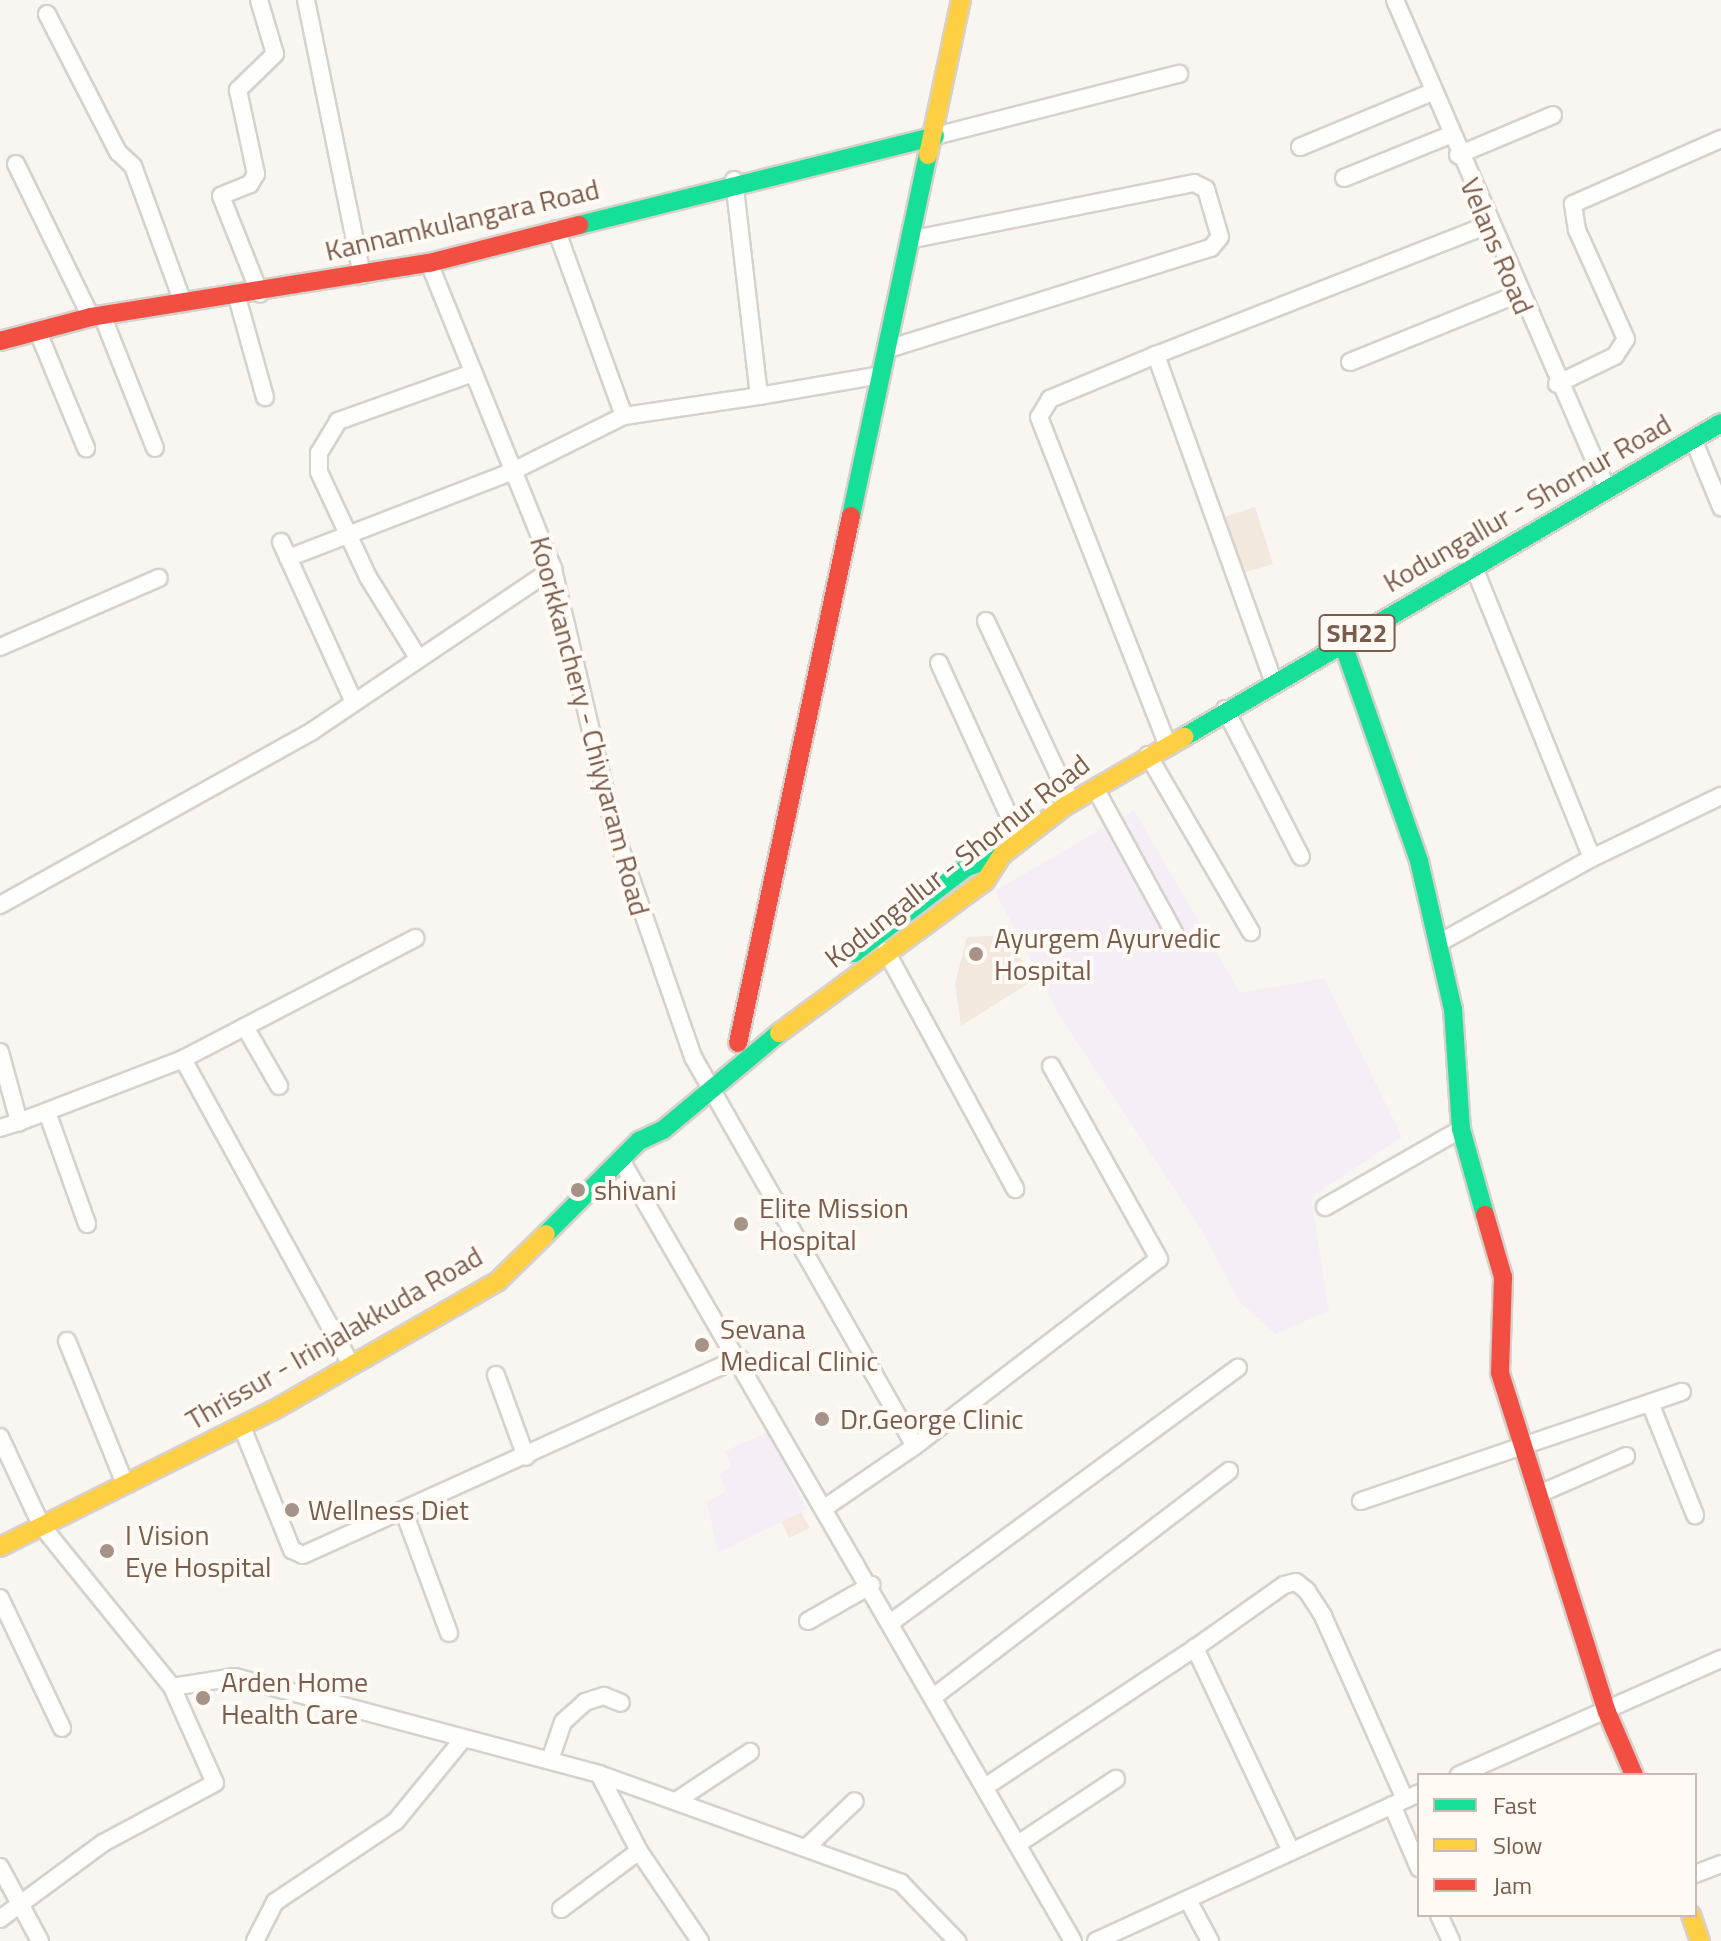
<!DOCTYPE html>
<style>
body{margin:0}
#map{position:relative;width:1721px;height:1941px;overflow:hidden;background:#f9f5f0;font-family:"Titillium Web",sans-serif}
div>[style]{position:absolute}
.residential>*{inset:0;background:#f2e8de}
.commercial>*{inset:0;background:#f6e8e1}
.round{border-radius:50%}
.education>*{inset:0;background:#f6eef6}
.roads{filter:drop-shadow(2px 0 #d7d1cb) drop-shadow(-2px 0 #d7d1cb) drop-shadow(0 2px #d7d1cb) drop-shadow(0 -2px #d7d1cb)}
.street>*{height:16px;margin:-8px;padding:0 8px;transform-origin:8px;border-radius:8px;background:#fefefd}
.fast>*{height:18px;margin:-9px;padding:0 9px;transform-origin:9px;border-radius:9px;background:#16e098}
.slow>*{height:18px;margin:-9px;padding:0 9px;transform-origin:9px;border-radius:9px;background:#ffcf43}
.jam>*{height:18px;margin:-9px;padding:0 9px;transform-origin:9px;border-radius:9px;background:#f24e42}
.dots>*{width:22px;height:22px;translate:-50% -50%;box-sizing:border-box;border:4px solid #fffaf3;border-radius:50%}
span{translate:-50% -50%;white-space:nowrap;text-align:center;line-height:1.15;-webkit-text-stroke:8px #fffaf3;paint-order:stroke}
.shield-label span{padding:2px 6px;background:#fffaf3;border:2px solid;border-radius:6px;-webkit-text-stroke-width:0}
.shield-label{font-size:26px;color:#7a5c4d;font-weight:700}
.street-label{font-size:28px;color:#7a5c4d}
.poi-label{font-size:28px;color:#7a5c4d}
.left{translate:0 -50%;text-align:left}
.legend{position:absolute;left:1417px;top:1773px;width:280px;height:144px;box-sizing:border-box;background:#fffaf3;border:2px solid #cabbb1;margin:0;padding:10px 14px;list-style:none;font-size:24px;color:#7a5c4d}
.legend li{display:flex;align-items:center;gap:16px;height:40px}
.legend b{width:40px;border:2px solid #cabbb1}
</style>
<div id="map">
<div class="residential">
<i style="clip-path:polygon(1255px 507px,1273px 564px,1243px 573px,1225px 517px)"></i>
<i style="clip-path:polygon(1010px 935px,1032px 981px,961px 1026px,955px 984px,967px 937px)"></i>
</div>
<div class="commercial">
<i class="round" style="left:760px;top:1355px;width:18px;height:18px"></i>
<i style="clip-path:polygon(800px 1510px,810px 1528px,789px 1538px,780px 1519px)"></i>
</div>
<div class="education">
<i style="clip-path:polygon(1134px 810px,1240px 993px,1324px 978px,1402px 1137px,1311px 1197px,1329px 1311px,1275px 1334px,1239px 1301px,1204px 1234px,1061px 1018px,995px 891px)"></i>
<i style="clip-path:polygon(770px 1431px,806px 1510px,718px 1553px,707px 1502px,726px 1491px,719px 1474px,731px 1467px,725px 1451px)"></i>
</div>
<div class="roads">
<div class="street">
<i style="left:259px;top:0;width:56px;rotate:73.5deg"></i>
<i style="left:275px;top:54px;width:52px;rotate:135.8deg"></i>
<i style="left:238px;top:90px;width:86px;rotate:77.9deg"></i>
<i style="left:256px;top:174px;width:12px;rotate:121deg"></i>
<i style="left:250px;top:184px;width:31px;rotate:158deg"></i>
<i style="left:221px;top:196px;width:105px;rotate:68.3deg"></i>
<i style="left:306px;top:0;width:281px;rotate:78.5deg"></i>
<i style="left:1395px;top:0;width:533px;rotate:66.56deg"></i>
<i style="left:47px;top:14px;width:155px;rotate:62.8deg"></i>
<i style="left:118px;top:152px;width:21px;rotate:43deg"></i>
<i style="left:133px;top:166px;width:146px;rotate:69.9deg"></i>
<i style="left:935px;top:136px;width:252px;rotate:-14.3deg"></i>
<i style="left:1300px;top:147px;width:143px;rotate:-22.6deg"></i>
<i style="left:1458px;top:155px;width:103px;rotate:-22.8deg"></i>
<i style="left:16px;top:164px;width:170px;rotate:63.9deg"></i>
<i style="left:1344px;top:178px;width:114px;rotate:-22.1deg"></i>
<i style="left:734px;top:180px;width:217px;rotate:83.4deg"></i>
<i style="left:759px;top:396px;width:123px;rotate:-9.8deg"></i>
<i style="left:429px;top:263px;width:330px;rotate:67.9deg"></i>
<i style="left:553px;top:569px;width:268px;rotate:76.8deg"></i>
<i style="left:614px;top:830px;width:240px;rotate:70.8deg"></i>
<i style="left:693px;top:1057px;width:448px;rotate:60.3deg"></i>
<i style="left:915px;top:1446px;width:108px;rotate:145.6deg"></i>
<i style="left:237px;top:297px;width:104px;rotate:74.4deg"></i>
<i style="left:102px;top:315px;width:143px;rotate:68.3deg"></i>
<i style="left:38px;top:332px;width:126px;rotate:67.5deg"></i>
<i style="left:888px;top:349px;width:338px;rotate:-17.4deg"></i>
<i style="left:1211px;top:248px;width:14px;rotate:-51deg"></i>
<i style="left:1220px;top:237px;width:50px;rotate:-106.3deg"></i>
<i style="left:1206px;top:189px;width:13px;rotate:-153deg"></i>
<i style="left:1194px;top:183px;width:287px;rotate:168.7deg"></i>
<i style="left:1156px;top:355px;width:115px;rotate:157.5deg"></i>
<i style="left:1050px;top:399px;width:21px;rotate:121deg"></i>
<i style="left:1039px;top:417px;width:350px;rotate:68.6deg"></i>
<i style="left:1350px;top:362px;width:181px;rotate:-22deg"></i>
<i style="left:1557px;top:384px;width:64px;rotate:-25.8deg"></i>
<i style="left:1615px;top:356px;width:20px;rotate:-57deg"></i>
<i style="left:1626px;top:339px;width:120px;rotate:-114.2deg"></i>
<i style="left:1577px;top:230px;width:26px;rotate:-99deg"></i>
<i style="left:1573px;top:204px;width:162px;rotate:-23.7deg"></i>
<i style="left:624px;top:416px;width:136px;rotate:-8.4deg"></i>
<i style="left:1693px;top:439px;width:74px;rotate:67.6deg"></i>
<i style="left:281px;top:542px;width:176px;rotate:65.5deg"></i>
<i style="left:288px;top:558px;width:241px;rotate:-21.1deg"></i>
<i style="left:513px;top:471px;width:124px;rotate:-26.4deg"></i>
<i style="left:624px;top:416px;width:199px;rotate:-110deg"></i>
<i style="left:986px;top:621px;width:200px;rotate:64.8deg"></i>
<i style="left:0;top:647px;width:173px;rotate:-23.5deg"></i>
<i style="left:417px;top:656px;width:93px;rotate:-121.8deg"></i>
<i style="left:368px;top:577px;width:116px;rotate:-115deg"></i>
<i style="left:319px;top:472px;width:19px;rotate:-90deg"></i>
<i style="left:319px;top:453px;width:37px;rotate:-59deg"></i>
<i style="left:338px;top:421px;width:143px;rotate:-19.6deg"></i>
<i style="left:939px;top:663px;width:195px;rotate:65.4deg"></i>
<i style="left:1274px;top:683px;width:349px;rotate:-109.8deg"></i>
<i style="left:1156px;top:355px;width:357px;rotate:-21.4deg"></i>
<i style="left:1225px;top:709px;width:166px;rotate:62.8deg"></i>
<i style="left:1148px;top:755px;width:205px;rotate:59.8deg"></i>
<i style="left:1095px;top:788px;width:166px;rotate:61.3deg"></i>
<i style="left:1592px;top:858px;width:143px;rotate:-25.7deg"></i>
<i style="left:0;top:905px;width:356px;rotate:-29.1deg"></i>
<i style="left:311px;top:732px;width:292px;rotate:-34deg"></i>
<i style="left:1439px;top:943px;width:175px;rotate:-29.1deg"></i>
<i style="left:1592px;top:858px;width:313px;rotate:-112.1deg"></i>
<i style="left:886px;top:951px;width:271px;rotate:61.5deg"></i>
<i style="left:245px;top:1027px;width:68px;rotate:60deg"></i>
<i style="left:0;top:1052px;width:73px;rotate:74.8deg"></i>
<i style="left:19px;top:1122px;width:176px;rotate:-21deg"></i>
<i style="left:183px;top:1059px;width:350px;rotate:61.2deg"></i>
<i style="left:183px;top:1059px;width:262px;rotate:-27.5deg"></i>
<i style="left:47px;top:1112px;width:119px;rotate:70.3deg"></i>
<i style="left:0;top:1128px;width:20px;rotate:-18deg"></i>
<i style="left:621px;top:1160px;width:902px;rotate:59.94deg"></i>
<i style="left:1325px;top:1207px;width:157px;rotate:-29.8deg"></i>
<i style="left:67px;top:1341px;width:154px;rotate:67.9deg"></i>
<i style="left:496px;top:1375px;width:87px;rotate:69.9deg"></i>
<i style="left:1650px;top:1403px;width:121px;rotate:68.1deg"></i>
<i style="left:242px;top:1427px;width:133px;rotate:67.9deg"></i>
<i style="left:292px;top:1550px;width:12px;rotate:24deg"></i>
<i style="left:303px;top:1555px;width:479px;rotate:-24.3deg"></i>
<i style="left:0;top:1437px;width:97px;rotate:65deg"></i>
<i style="left:41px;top:1525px;width:208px;rotate:51deg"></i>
<i style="left:172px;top:1687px;width:64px;rotate:-9deg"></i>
<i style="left:235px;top:1677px;width:377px;rotate:14.9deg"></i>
<i style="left:599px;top:1774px;width:321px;rotate:19.8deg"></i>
<i style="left:901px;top:1883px;width:81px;rotate:46deg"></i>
<i style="left:915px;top:1446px;width:307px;rotate:-37.5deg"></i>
<i style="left:1159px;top:1259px;width:221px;rotate:-119.2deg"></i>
<i style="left:1539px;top:1494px;width:95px;rotate:-23.6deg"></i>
<i style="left:1361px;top:1501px;width:339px;rotate:-18.8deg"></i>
<i style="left:404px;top:1512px;width:129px;rotate:69.6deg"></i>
<i style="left:0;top:1598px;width:144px;rotate:64.5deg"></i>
<i style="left:808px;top:1621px;width:73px;rotate:-29.7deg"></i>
<i style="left:893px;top:1621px;width:428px;rotate:-36.3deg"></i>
<i style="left:936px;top:1695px;width:369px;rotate:-37.4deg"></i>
<i style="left:550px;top:1760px;width:40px;rotate:-71.1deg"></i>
<i style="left:563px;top:1722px;width:30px;rotate:-42deg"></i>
<i style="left:585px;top:1702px;width:20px;rotate:-18deg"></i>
<i style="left:604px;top:1696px;width:18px;rotate:22deg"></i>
<i style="left:599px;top:1774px;width:87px;rotate:62.5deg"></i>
<i style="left:639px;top:1851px;width:109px;rotate:55.9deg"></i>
<i style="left:1459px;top:1775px;width:287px;rotate:-23.9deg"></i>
<i style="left:988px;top:1785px;width:248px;rotate:-33.5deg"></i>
<i style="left:676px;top:1801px;width:89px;rotate:-33.5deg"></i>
<i style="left:1392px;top:1805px;width:69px;rotate:66.8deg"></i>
<i style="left:1021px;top:1842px;width:114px;rotate:-33.6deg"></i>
<i style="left:807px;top:1847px;width:66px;rotate:-43.8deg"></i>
<i style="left:1291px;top:1851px;width:225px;rotate:-115.3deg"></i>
<i style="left:1195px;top:1648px;width:109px;rotate:-35.3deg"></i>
<i style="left:1284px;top:1585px;width:12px;rotate:-14deg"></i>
<i style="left:1296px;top:1582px;width:14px;rotate:39deg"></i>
<i style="left:1307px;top:1591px;width:30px;rotate:57deg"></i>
<i style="left:1323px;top:1616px;width:201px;rotate:65.9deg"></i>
<i style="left:0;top:1867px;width:84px;rotate:61.6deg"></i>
<i style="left:1695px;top:1874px;width:28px;rotate:-21deg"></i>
<i style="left:1188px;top:1900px;width:47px;rotate:61.8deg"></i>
<i style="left:561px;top:1909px;width:97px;rotate:-36.6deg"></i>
<i style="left:1439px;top:1915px;width:29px;rotate:65deg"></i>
<i style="left:0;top:1919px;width:128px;rotate:-36.4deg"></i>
<i style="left:103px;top:1843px;width:127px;rotate:-28.2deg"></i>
<i style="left:215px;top:1783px;width:105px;rotate:-114.1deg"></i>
<i style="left:255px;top:1941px;width:44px;rotate:-62.9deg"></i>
<i style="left:275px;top:1902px;width:146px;rotate:-33.8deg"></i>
<i style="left:396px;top:1821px;width:106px;rotate:-50.7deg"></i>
<i style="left:1096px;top:1941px;width:355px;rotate:-24.6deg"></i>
</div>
<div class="fast">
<i style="left:579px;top:225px;width:367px;rotate:-14deg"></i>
<i style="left:851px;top:516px;width:369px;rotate:-78deg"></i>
<i style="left:1342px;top:641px;width:233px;rotate:70.7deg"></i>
<i style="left:1419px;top:861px;width:152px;rotate:77.1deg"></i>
<i style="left:1453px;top:1009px;width:120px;rotate:86.2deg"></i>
<i style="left:1461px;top:1129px;width:89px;rotate:74.4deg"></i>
<i style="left:1184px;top:737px;width:622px;rotate:-30.32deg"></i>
<i style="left:854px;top:953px;width:142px;rotate:-37.3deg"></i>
<i style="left:967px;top:867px;width:37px;rotate:-19deg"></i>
<i style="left:546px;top:1234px;width:132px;rotate:-45deg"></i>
<i style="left:639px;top:1141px;width:26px;rotate:-25deg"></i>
<i style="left:663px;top:1130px;width:151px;rotate:-39.9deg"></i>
</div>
<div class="slow">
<i style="left:928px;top:155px;width:158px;rotate:-78deg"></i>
<i style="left:779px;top:1033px;width:256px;rotate:-36.4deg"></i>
<i style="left:985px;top:881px;width:31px;rotate:-57deg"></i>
<i style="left:1002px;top:855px;width:80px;rotate:-37.9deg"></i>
<i style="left:1065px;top:806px;width:138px;rotate:-30.1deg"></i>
<i style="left:0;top:1547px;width:306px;rotate:-26.6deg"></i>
<i style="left:274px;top:1410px;width:258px;rotate:-29.9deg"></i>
<i style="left:498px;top:1281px;width:67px;rotate:-44.4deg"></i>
<i style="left:1691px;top:1915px;width:28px;rotate:71deg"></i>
</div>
<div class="jam">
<i style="left:0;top:341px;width:94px;rotate:-14.8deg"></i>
<i style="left:91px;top:317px;width:342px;rotate:-9.1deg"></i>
<i style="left:429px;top:263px;width:155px;rotate:-14.2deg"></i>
<i style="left:738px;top:1043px;width:539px;rotate:-77.9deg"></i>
<i style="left:1485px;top:1215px;width:65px;rotate:73.8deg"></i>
<i style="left:1503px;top:1277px;width:96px;rotate:91.8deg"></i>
<i style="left:1500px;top:1373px;width:355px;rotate:72.5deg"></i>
<i style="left:1607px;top:1712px;width:69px;rotate:66.8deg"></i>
</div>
</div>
<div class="dots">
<i style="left:976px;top:954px;background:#a69286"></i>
<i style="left:578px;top:1190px;background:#a69286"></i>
<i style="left:741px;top:1224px;background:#a69286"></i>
<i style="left:702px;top:1345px;background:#a69286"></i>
<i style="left:822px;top:1419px;background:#a69286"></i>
<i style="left:292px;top:1510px;background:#a69286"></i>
<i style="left:107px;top:1551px;background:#a69286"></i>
<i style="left:203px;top:1698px;background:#a69286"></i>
</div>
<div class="shield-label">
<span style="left:1357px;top:633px">SH22</span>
</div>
<div class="street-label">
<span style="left:462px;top:220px;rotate:-13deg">Kannamkulangara Road</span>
<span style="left:1497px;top:246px;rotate:67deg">Velans Road</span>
<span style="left:1527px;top:503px;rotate:-30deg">Kodungallur - Shornur Road</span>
<span style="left:590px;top:726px;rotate:75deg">Koorkkanchery - Chiyyaram Road</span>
<span style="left:957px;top:861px;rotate:-38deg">Kodungallur - Shornur Road</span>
<span style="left:334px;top:1338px;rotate:-30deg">Thrissur - Irinjalakkuda Road</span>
</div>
<div class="poi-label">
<span class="left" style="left:994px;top:954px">Ayurgem Ayurvedic<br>Hospital</span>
<span class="left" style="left:594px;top:1190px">shivani</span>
<span class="left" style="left:759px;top:1224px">Elite Mission<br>Hospital</span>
<span class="left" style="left:720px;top:1345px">Sevana<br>Medical Clinic</span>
<span class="left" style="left:840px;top:1419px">Dr.George Clinic</span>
<span class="left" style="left:308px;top:1510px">Wellness Diet</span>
<span class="left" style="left:125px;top:1551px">I Vision<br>Eye Hospital</span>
<span class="left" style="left:221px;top:1698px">Arden Home<br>Health Care</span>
</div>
<ul class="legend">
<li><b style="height:10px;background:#16e098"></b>Fast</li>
<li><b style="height:10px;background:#ffcf43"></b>Slow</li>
<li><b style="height:10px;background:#f24e42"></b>Jam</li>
</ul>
</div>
